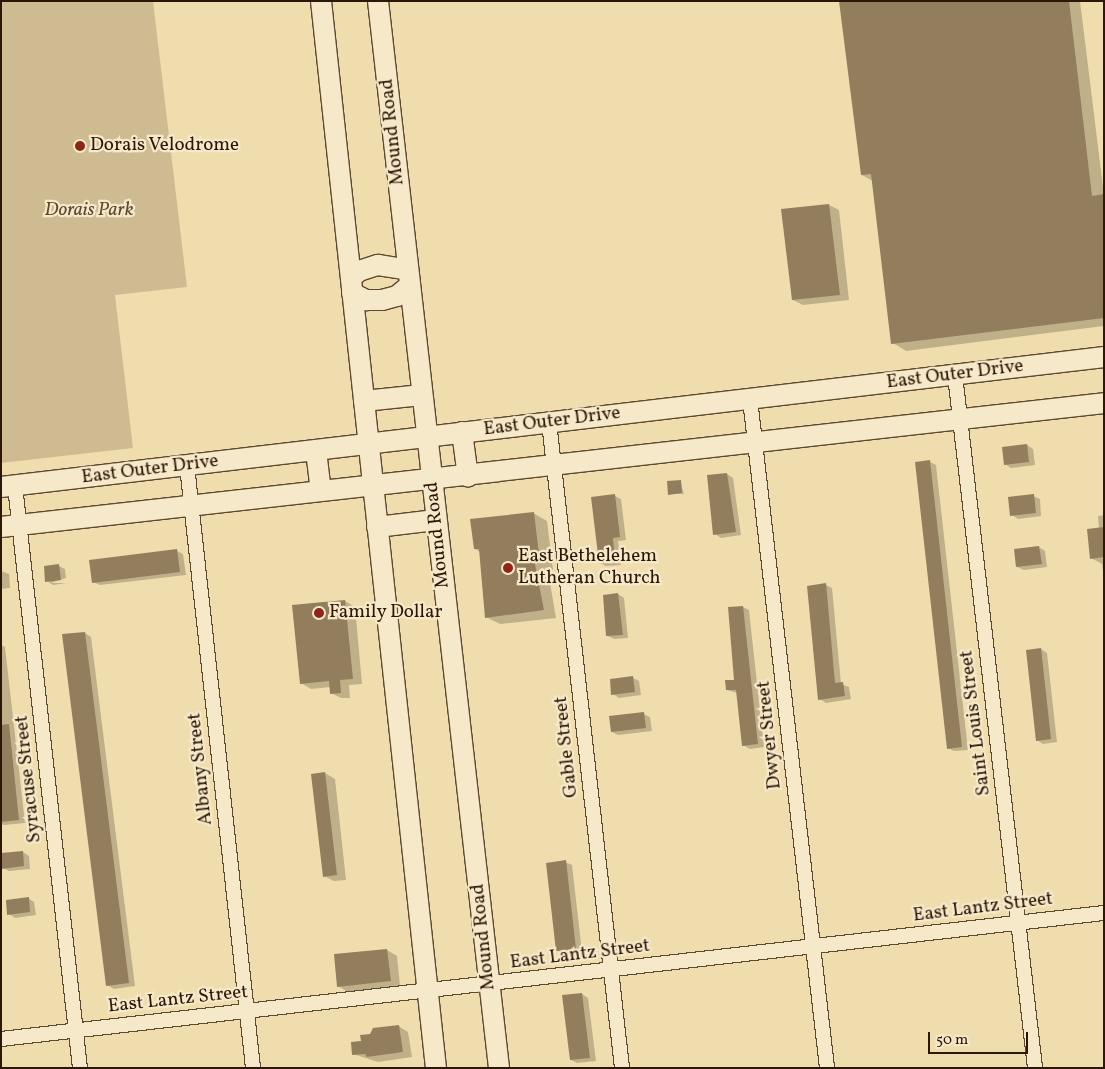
<!DOCTYPE html>
<style>
body{margin:0}
#map{position:relative;width:1105px;height:1069px;overflow:hidden;background:#f0ddad;font-family:Vollkorn,serif}
div>[style]{position:absolute}
.green>*{inset:0;background:#cfbb91}
.shadow>*{inset:0;background:#0003}
.building>*{inset:0;background:#927e5d}
.roads{filter:drop-shadow(1px 0 #5d4830) drop-shadow(-1px 0 #5d4830) drop-shadow(0 1px #5d4830) drop-shadow(0 -1px #5d4830)}
.minor>*{height:14px;margin:-7px;padding:0 7px;transform-origin:7px;border-radius:7px;background:#f5e9ca}
.secondary>*{height:20px;margin:-10px;padding:0 10px;transform-origin:10px;border-radius:10px;background:#f5e9ca}
.dots>*{width:14px;height:14px;translate:-50% -50%;box-sizing:border-box;border:2px solid #f5e9ca;border-radius:50%}
span{translate:-50% -50%;white-space:nowrap;text-align:center;line-height:1.15;-webkit-text-stroke:4.5px #f5e9ca;paint-order:stroke}
.street-label{font-size:19px;color:#2c1706}
.poi-label{font-size:19px;color:#2c1706}
.left{translate:0 -50%;text-align:left}
.park-label{font-size:19px;color:#5d4830;font-style:italic}
.frame{position:absolute;inset:0;border:2px solid #2c1706;pointer-events:none}
.scale{position:absolute;left:928px;top:1032px;width:100px;height:22px;box-sizing:border-box;border:2px solid #2c1706;border-top:0;padding-left:6px;font-size:15px;line-height:18px;white-space:nowrap;color:#2c1706;-webkit-text-stroke:4px #f5e9ca;paint-order:stroke}
</style>
<div id="map">
<div class="green">
<i style="clip-path:polygon(1px 1px,153px 1px,187px 287px,115px 295px,133px 448px,1px 463px)"></i>
</div>
<div class="shadow">
<i style="clip-path:polygon(840px 1px,1080px 1px,1104px 195px,1104px 326px,906px 351px,893px 343px,873px 181px,862px 175px)"></i>
<i style="clip-path:polygon(829px 205px,839px 210px,849px 300px,803px 305px,793px 300px)"></i>
<i style="clip-path:polygon(1027px 445px,1033px 449px,1035px 465px,1011px 468px,1005px 464px)"></i>
<i style="clip-path:polygon(930px 462px,936px 465px,968px 750px,954px 751px,948px 748px)"></i>
<i style="clip-path:polygon(727px 474px,733px 478px,741px 535px,721px 538px,715px 534px)"></i>
<i style="clip-path:polygon(680px 481px,684px 494px,669px 494px)"></i>
<i style="clip-path:polygon(615px 496px,621px 499px,626px 540px,618px 541px,621px 565px,606px 566px,600px 563px)"></i>
<i style="clip-path:polygon(1033px 496px,1040px 499px,1041px 516px,1018px 519px,1012px 515px)"></i>
<i style="clip-path:polygon(533px 513px,547px 521px,553px 570px,548px 571px,556px 618px,500px 624px,486px 617px,480px 552px,475px 549px)"></i>
<i style="clip-path:polygon(1104px 515px,1104px 580px,1102px 564px,1091px 558px,1099px 529px,1098px 516px)"></i>
<i style="clip-path:polygon(1039px 547px,1045px 551px,1047px 567px,1024px 570px,1017px 567px)"></i>
<i style="clip-path:polygon(177px 551px,183px 554px,186px 575px,100px 585px,93px 582px)"></i>
<i style="clip-path:polygon(59px 566px,65px 569px,66px 578px,51px 583px,67px 583px,53px 585px,47px 581px)"></i>
<i style="clip-path:polygon(1px 571px,9px 574px,10px 588px,1px 589px)"></i>
<i style="clip-path:polygon(826px 585px,832px 588px,841px 684px,849px 687px,851px 699px,826px 703px,820px 699px)"></i>
<i style="clip-path:polygon(618px 594px,624px 598px,628px 638px,614px 639px,608px 636px,604px 596px)"></i>
<i style="clip-path:polygon(345px 601px,355px 607px,362px 684px,349px 685px,350px 698px,341px 698px,331px 693px,331px 687px,311px 689px,301px 683px)"></i>
<i style="clip-path:polygon(743px 607px,749px 610px,764px 747px,750px 749px,743px 745px,737px 693px,727px 690px,735px 681px)"></i>
<i style="clip-path:polygon(85px 633px,91px 637px,135px 986px,114px 989px,107px 985px)"></i>
<i style="clip-path:polygon(1px 645px,5px 647px,25px 823px,4px 825px,1px 824px)"></i>
<i style="clip-path:polygon(1041px 649px,1047px 653px,1057px 742px,1043px 744px,1037px 740px)"></i>
<i style="clip-path:polygon(633px 678px,639px 681px,641px 695px,619px 698px,613px 694px)"></i>
<i style="clip-path:polygon(643px 714px,650px 717px,652px 731px,618px 735px,612px 732px)"></i>
<i style="clip-path:polygon(325px 773px,335px 779px,346px 880px,334px 881px,324px 876px)"></i>
<i style="clip-path:polygon(23px 852px,29px 856px,30px 869px,9px 871px,3px 868px)"></i>
<i style="clip-path:polygon(565px 862px,572px 865px,582px 952px,563px 954px,557px 950px)"></i>
<i style="clip-path:polygon(28px 898px,34px 902px,36px 915px,15px 918px,9px 914px)"></i>
<i style="clip-path:polygon(387px 950px,397px 956px,400px 986px,348px 992px,338px 986px)"></i>
<i style="clip-path:polygon(582px 994px,588px 998px,596px 1061px,577px 1063px,571px 1060px)"></i>
<i style="clip-path:polygon(398px 1026px,408px 1032px,412px 1057px,378px 1062px,353px 1054px,371px 1035px)"></i>
</div>
<div class="building">
<i style="clip-path:polygon(839px 1px,1069px 1px,1092px 196px,1104px 194px,1104px 318px,891px 344px,871px 174px,861px 175px)"></i>
<i style="clip-path:polygon(829px 204px,840px 295px,792px 300px,781px 209px)"></i>
<i style="clip-path:polygon(1027px 444px,1029px 462px,1004px 465px,1002px 447px)"></i>
<i style="clip-path:polygon(930px 460px,962px 747px,947px 749px,915px 462px)"></i>
<i style="clip-path:polygon(727px 473px,736px 532px,713px 535px,707px 475px)"></i>
<i style="clip-path:polygon(681px 480px,682px 493px,668px 495px,667px 481px)"></i>
<i style="clip-path:polygon(615px 494px,620px 537px,613px 538px,615px 562px,599px 563px,591px 497px)"></i>
<i style="clip-path:polygon(1034px 494px,1036px 513px,1010px 516px,1008px 497px)"></i>
<i style="clip-path:polygon(534px 512px,540px 563px,535px 564px,544px 610px,485px 618px,479px 549px,474px 549px,470px 519px)"></i>
<i style="clip-path:polygon(1104px 527px,1104px 557px,1090px 559px,1087px 529px)"></i>
<i style="clip-path:polygon(1039px 546px,1042px 564px,1016px 567px,1014px 549px)"></i>
<i style="clip-path:polygon(177px 549px,180px 572px,92px 583px,89px 560px)"></i>
<i style="clip-path:polygon(59px 564px,61px 580px,45px 582px,44px 566px)"></i>
<i style="clip-path:polygon(826px 583px,835px 683px,843px 682px,845px 696px,818px 700px,807px 586px)"></i>
<i style="clip-path:polygon(618px 593px,623px 635px,606px 636px,603px 595px)"></i>
<i style="clip-path:polygon(345px 600px,353px 679px,340px 680px,341px 693px,330px 694px,329px 681px,300px 684px,292px 605px)"></i>
<i style="clip-path:polygon(743px 606px,758px 744px,742px 746px,736px 690px,726px 690px,725px 680px,734px 680px,728px 607px)"></i>
<i style="clip-path:polygon(85px 632px,129px 983px,106px 986px,62px 634px)"></i>
<i style="clip-path:polygon(1041px 648px,1051px 739px,1036px 741px,1026px 650px)"></i>
<i style="clip-path:polygon(633px 676px,635px 692px,611px 695px,610px 679px)"></i>
<i style="clip-path:polygon(644px 712px,646px 728px,611px 732px,609px 716px)"></i>
<i style="clip-path:polygon(9px 724px,19px 820px,1px 822px,1px 725px)"></i>
<i style="clip-path:polygon(325px 772px,337px 875px,323px 877px,311px 774px)"></i>
<i style="clip-path:polygon(23px 851px,24px 866px,1px 869px,1px 853px)"></i>
<i style="clip-path:polygon(566px 860px,576px 949px,556px 951px,546px 863px)"></i>
<i style="clip-path:polygon(29px 897px,30px 912px,7px 915px,6px 900px)"></i>
<i style="clip-path:polygon(387px 949px,391px 981px,337px 987px,334px 954px)"></i>
<i style="clip-path:polygon(582px 993px,590px 1058px,570px 1060px,562px 995px)"></i>
<i style="clip-path:polygon(399px 1025px,403px 1052px,367px 1057px,365px 1054px,352px 1055px,351px 1042px,361px 1041px,360px 1035px,370px 1034px,373px 1028px)"></i>
</div>
<div class="roads">
<div class="minor">
<i style="left:955px;top:375px;width:698px;rotate:83.41deg"></i>
<i style="left:750px;top:399px;width:673px;rotate:83.43deg"></i>
<i style="left:549px;top:422px;width:650px;rotate:83.55deg"></i>
<i style="left:187px;top:466px;width:606px;rotate:83.74deg"></i>
<i style="left:15px;top:486px;width:586px;rotate:83.63deg"></i>
<i style="left:1px;top:1039px;width:1110px;rotate:-6.52deg"></i>
</div>
<div class="secondary">
<i style="left:321px;top:1px;width:1073px;rotate:83.85deg"></i>
<i style="left:378px;top:1px;width:1074px;rotate:83.53deg"></i>
<i style="left:351px;top:278px;width:11px;rotate:-41deg"></i>
<i style="left:359px;top:271px;width:20px;rotate:-18deg"></i>
<i style="left:378px;top:265px;width:30px;rotate:9deg"></i>
<i style="left:352px;top:293px;width:16px;rotate:27deg"></i>
<i style="left:366px;top:300px;width:16px"></i>
<i style="left:382px;top:300px;width:16px;rotate:-15deg"></i>
<i style="left:397px;top:296px;width:17px;rotate:-40deg"></i>
<i style="left:364px;top:401px;width:58px;rotate:-5.9deg"></i>
<i style="left:462px;top:432px;width:45px;rotate:82.4deg"></i>
<i style="left:316px;top:451px;width:39px;rotate:83deg"></i>
<i style="left:1px;top:487px;width:1111px;rotate:-6.72deg"></i>
<i style="left:1px;top:527px;width:1110px;rotate:-6.41deg"></i>
<i style="left:377px;top:527px;width:59px;rotate:-6.8deg"></i>
</div>
</div>
<div class="dots">
<i style="left:80px;top:146px;background:#8f2418"></i>
<i style="left:508px;top:568px;background:#8f2418"></i>
<i style="left:319px;top:613px;background:#8f2418"></i>
</div>
<div class="street-label">
<span style="left:393px;top:132px;rotate:-96deg">Mound Road</span>
<span style="left:955px;top:375px;rotate:-7deg">East Outer Drive</span>
<span style="left:552px;top:422px;rotate:-7deg">East Outer Drive</span>
<span style="left:150px;top:470px;rotate:-7deg">East Outer Drive</span>
<span style="left:438px;top:535px;rotate:-96deg">Mound Road</span>
<span style="left:976px;top:723px;rotate:-97deg">Saint Louis Street</span>
<span style="left:770px;top:735px;rotate:-96deg">Dwyer Street</span>
<span style="left:567px;top:747px;rotate:-96deg">Gable Street</span>
<span style="left:201px;top:769px;rotate:-96deg">Albany Street</span>
<span style="left:29px;top:779px;rotate:-96deg">Syracuse Street</span>
<span style="left:983px;top:908px;rotate:-7deg">East Lantz Street</span>
<span style="left:484px;top:937px;rotate:-96deg">Mound Road</span>
<span style="left:580px;top:955px;rotate:-7deg">East Lantz Street</span>
<span style="left:178px;top:1000px;rotate:-6deg">East Lantz Street</span>
</div>
<div class="poi-label">
<span class="left" style="left:90px;top:146px">Dorais Velodrome</span>
<span class="left" style="left:518px;top:568px">East Bethelehem<br>Lutheran Church</span>
<span class="left" style="left:329px;top:613px">Family Dollar</span>
</div>
<div class="park-label">
<span style="left:89px;top:211px">Dorais Park</span>
</div>
<div class="frame"></div>
<div class="scale">50 m</div>
</div>
